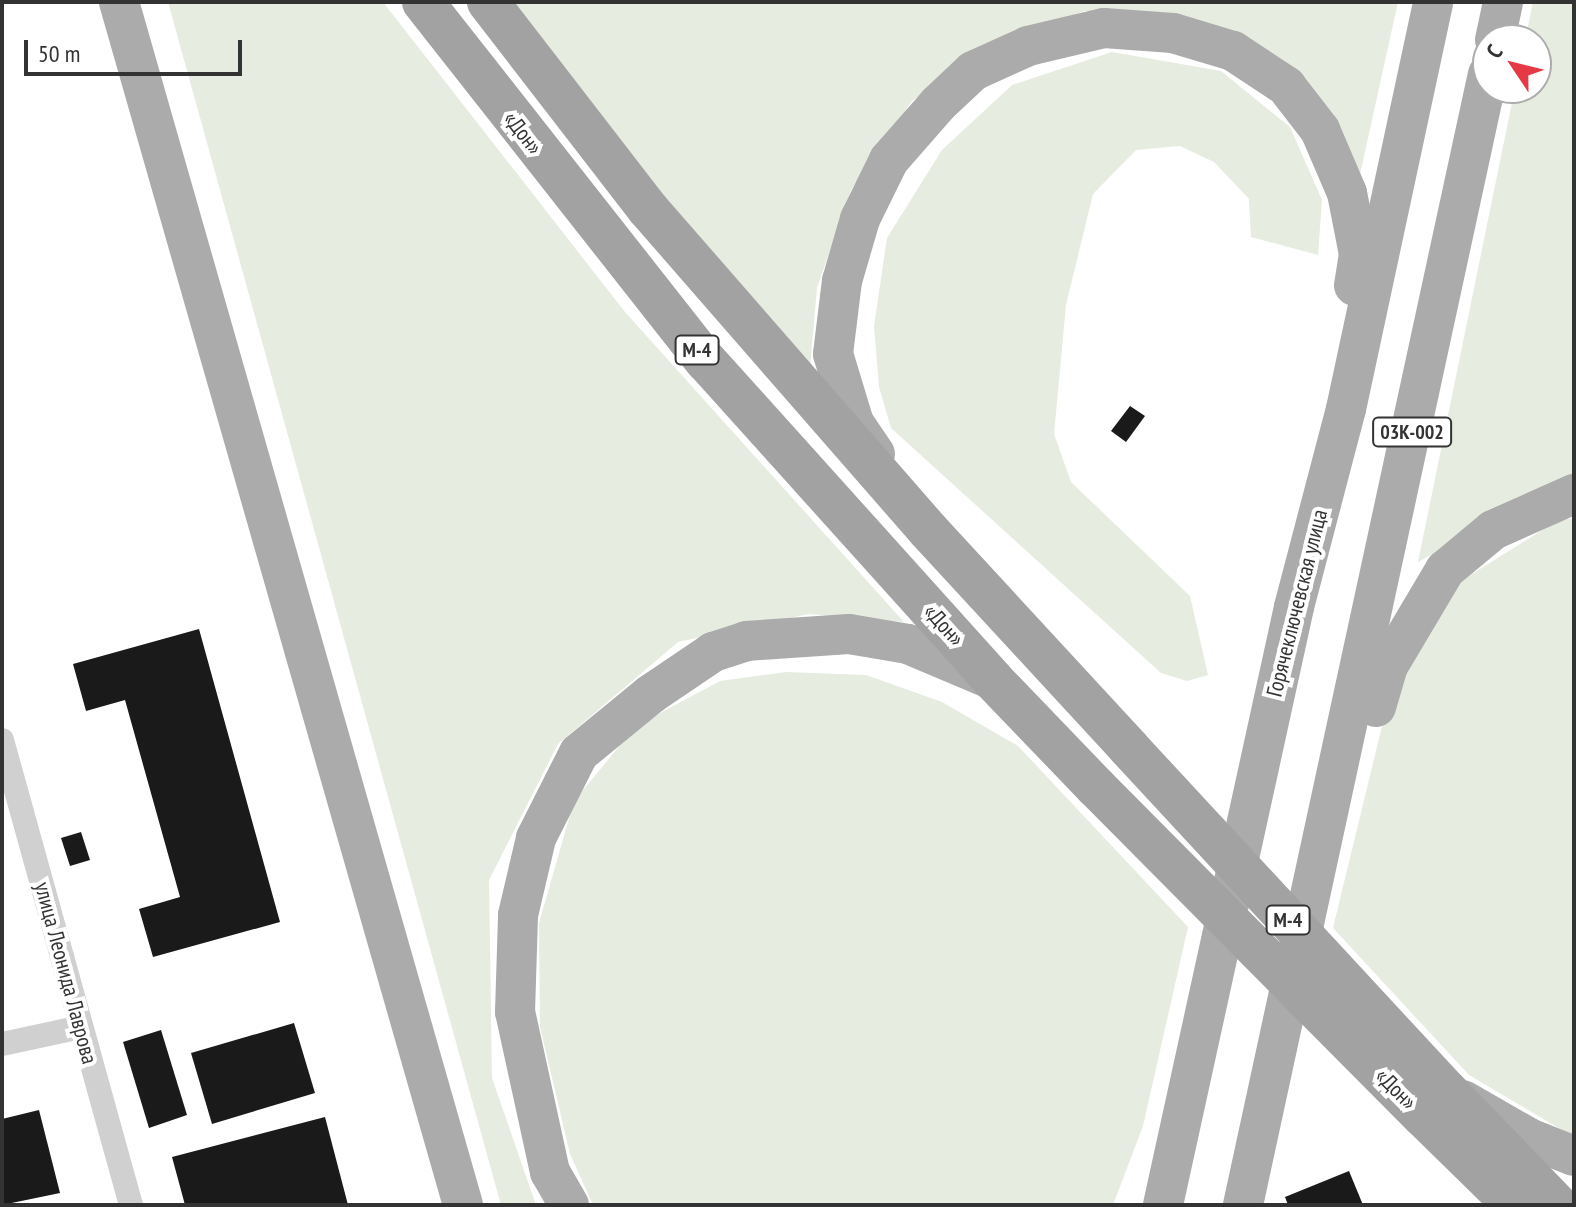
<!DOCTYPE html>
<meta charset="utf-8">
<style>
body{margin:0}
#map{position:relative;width:1576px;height:1207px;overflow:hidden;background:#fff;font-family:"PT Sans Narrow",sans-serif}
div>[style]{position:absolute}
.green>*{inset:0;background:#e6ecdf}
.building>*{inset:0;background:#1a1a1a}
.minor>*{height:24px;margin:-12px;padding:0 12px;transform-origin:12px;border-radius:12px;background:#d0d0d0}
.primary>*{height:40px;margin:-20px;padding:0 20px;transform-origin:20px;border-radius:20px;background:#ababab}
.trunk>*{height:42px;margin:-21px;padding:0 21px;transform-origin:21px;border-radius:21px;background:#a2a2a2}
.trunk-bridge>*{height:42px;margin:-21px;padding:0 21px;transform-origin:21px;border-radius:21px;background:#a2a2a2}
span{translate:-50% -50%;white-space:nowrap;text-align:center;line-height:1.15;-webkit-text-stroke:8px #fff;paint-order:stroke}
.shield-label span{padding:2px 6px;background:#fff;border:2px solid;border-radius:6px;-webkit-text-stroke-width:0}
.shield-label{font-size:20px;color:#333;font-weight:700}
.street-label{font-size:22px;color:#333}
.frame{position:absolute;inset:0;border:4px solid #333;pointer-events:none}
.north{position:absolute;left:1472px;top:24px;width:80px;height:80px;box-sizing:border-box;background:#fff;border:2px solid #adadad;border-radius:50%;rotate:305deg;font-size:22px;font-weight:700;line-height:32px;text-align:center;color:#333}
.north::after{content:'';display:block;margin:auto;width:28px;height:36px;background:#e63946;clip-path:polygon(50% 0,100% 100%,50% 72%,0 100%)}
.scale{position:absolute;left:24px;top:40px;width:218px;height:36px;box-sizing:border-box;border:4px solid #333;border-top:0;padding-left:10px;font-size:24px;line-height:28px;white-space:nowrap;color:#333;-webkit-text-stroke:6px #fff;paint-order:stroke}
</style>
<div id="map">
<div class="green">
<i style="clip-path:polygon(168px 2px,383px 2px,625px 312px,904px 622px,809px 614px,678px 642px,558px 744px,489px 880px,492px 1078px,536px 1205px,501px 1205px)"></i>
<i style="clip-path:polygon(513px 2px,1398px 2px,1357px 188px,1310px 97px,1172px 13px,1085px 11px,987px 45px,912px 101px,851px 190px,817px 288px,810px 368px,662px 193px)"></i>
<i style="clip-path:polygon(1533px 2px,1574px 2px,1574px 478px,1418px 562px,1515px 88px,1536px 88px,1536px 40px,1525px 40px)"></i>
<i style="clip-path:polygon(1112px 52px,1221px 71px,1290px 127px,1322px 200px,1318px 255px,1251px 237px,1249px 199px,1214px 162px,1180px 146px,1136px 150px,1093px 194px,1066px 305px,1054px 434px,1071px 482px,1190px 596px,1208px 675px,1187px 681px,1161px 673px,891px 428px,879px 387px,874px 326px,887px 238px,942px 150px,1012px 85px)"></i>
<i style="clip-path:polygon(1574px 518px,1574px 1137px,1469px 1075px,1333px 928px,1383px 722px,1414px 642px,1464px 579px,1557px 521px)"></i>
<i style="clip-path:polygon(786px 672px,866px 675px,942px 702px,1018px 746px,1188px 927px,1143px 1126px,1113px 1205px,593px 1205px,570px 1154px,540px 1027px,539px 923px,574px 801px,636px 726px,720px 681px)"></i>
</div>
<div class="building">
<i style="clip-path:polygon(1130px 406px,1145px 416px,1126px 442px,1111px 431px)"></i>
<i style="clip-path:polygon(199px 629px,280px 922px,153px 957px,139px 909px,180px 897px,125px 700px,86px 711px,73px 664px)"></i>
<i style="clip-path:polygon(81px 832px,90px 860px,70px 866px,61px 838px)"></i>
<i style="clip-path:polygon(294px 1023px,315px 1093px,212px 1124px,191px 1053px)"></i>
<i style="clip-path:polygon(161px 1030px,187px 1115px,149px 1128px,123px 1042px)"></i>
<i style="clip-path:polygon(39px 1110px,60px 1193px,2px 1205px,2px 1119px)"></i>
<i style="clip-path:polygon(325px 1117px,348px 1205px,185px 1205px,172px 1157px)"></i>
<i style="clip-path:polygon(1349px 1171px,1363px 1205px,1288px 1205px,1285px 1197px)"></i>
</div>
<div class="minor">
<i style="left:2px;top:740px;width:483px;rotate:74.5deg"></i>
<i style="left:2px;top:1044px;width:81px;rotate:-12.1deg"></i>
</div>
<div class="primary">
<i style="left:119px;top:2px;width:1251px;rotate:74.04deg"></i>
<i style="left:1495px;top:40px;width:39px;rotate:-78deg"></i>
<i style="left:875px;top:454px;width:37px;rotate:-124deg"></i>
<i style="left:854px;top:423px;width:72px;rotate:-106.9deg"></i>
<i style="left:833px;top:354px;width:74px;rotate:-83deg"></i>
<i style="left:842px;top:281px;width:65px;rotate:-73.8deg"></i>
<i style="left:860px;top:219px;width:66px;rotate:-63.8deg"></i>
<i style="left:889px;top:160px;width:74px;rotate:-48.8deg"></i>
<i style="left:938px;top:104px;width:48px;rotate:-43.3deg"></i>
<i style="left:973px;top:71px;width:60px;rotate:-24.4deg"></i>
<i style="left:1028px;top:46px;width:78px;rotate:-13.3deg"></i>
<i style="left:1104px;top:28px;width:69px;rotate:4.1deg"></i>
<i style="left:1173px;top:33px;width:63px;rotate:16.7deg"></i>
<i style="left:1233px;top:51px;width:64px;rotate:33.4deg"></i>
<i style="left:1286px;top:86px;width:56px;rotate:52.3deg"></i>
<i style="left:1320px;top:130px;width:69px;rotate:66.8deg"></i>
<i style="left:1347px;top:193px;width:62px;rotate:78.9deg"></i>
<i style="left:1359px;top:254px;width:32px;rotate:99deg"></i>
<i style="left:1376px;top:707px;width:43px;rotate:-73.7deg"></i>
<i style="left:1388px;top:666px;width:112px;rotate:-59.3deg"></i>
<i style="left:1445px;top:570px;width:62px;rotate:-39.8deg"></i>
<i style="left:1493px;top:530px;width:89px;rotate:-24deg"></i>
<i style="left:1463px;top:1100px;width:76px;rotate:29.9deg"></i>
<i style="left:1529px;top:1138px;width:48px;rotate:21.8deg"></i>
<i style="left:569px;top:1205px;width:38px;rotate:-120deg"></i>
<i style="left:550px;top:1172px;width:164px;rotate:-102.3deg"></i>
<i style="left:515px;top:1012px;width:97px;rotate:-88.2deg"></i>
<i style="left:518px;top:915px;width:79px;rotate:-76.8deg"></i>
<i style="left:536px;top:838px;width:95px;rotate:-63.2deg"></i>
<i style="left:579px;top:753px;width:93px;rotate:-39.3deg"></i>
<i style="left:651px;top:694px;width:75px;rotate:-34.1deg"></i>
<i style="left:713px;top:652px;width:35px;rotate:-18deg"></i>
<i style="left:746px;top:641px;width:103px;rotate:-3.9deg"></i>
<i style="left:849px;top:634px;width:60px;rotate:9.6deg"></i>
<i style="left:908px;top:644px;width:92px;rotate:23deg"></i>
<i style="left:1163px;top:1205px;width:612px;rotate:-77.64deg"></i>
<i style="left:1294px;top:607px;width:205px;rotate:-75.3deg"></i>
<i style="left:1346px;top:409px;width:416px;rotate:-77.9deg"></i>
<i style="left:1243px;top:1205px;width:1157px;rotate:-77.78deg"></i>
</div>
<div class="trunk">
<i style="left:423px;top:2px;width:457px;rotate:51.8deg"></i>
<i style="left:706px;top:361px;width:429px;rotate:48deg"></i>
<i style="left:993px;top:680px;width:149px;rotate:46.1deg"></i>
<i style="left:488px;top:2px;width:262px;rotate:52.3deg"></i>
<i style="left:648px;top:209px;width:426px;rotate:48.9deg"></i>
<i style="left:928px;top:530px;width:297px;rotate:47.3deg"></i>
<i style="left:1447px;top:1091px;width:158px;rotate:46deg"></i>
<i style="left:1423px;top:1116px;width:127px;rotate:44.4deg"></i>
</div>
<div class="trunk-bridge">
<i style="left:1129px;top:748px;width:468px;rotate:47.2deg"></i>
<i style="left:1096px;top:787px;width:464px;rotate:45.2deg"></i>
</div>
<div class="shield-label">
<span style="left:697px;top:350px">М-4</span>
<span style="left:1412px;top:432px">03К-002</span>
<span style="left:1288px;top:920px">М-4</span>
</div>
<div class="street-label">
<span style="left:523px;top:133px;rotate:52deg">«Дон»</span>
<span style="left:1297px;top:603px;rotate:-76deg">Горячеключевская улица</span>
<span style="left:944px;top:625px;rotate:48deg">«Дон»</span>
<span style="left:66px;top:973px;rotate:75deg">улица Леонида Лаврова</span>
<span style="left:1396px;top:1089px;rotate:45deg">«Дон»</span>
</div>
<div class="frame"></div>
<div class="north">С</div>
<div class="scale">50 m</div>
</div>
